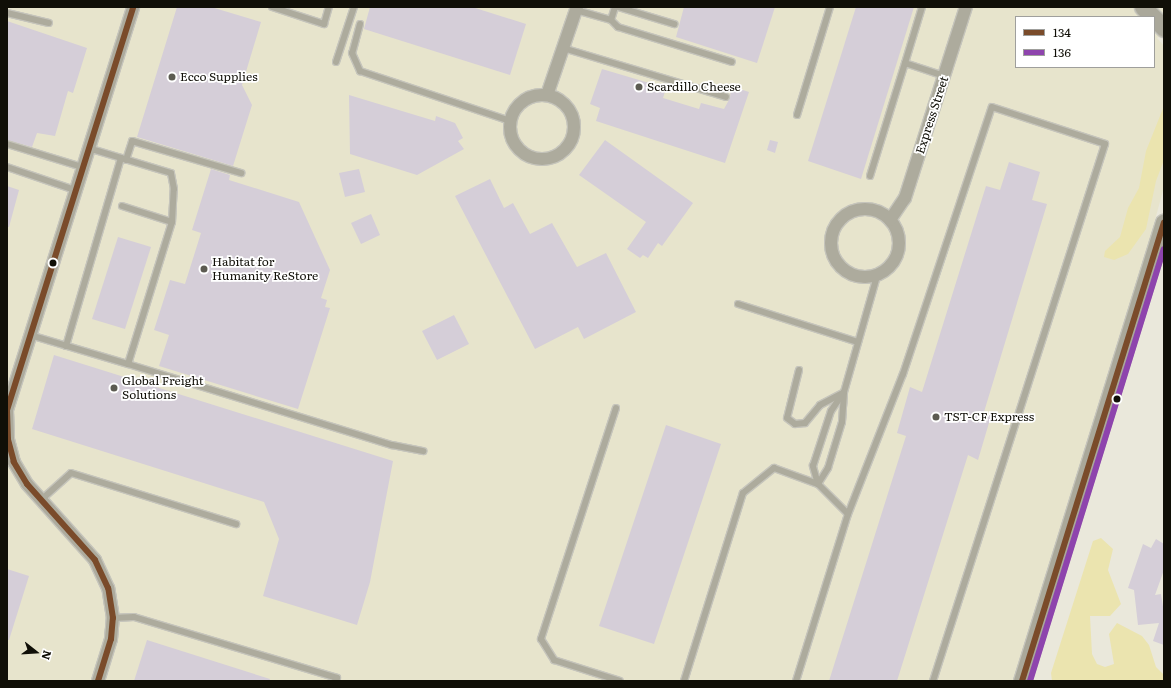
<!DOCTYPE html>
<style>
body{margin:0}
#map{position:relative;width:1171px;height:688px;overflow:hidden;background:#eae8db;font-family:Literata,serif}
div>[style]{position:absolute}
.built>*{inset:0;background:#e7e4cc}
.green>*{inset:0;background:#ebe4af}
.building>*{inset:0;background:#d5ced8}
.roads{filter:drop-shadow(1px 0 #c5c4bb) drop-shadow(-1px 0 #c5c4bb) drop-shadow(0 1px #c5c4bb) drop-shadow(0 -1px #c5c4bb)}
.lane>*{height:6px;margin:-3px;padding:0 3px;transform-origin:3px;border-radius:3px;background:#adab9d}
.street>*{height:12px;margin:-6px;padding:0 6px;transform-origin:6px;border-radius:6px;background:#adab9d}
.street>.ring{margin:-6px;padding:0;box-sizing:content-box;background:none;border:12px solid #adab9d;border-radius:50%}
.secondary>*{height:17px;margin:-8.5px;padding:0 8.5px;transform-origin:8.5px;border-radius:8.5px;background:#aaa89a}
.bus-1>*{height:6px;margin:-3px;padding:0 3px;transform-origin:3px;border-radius:3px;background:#7a4b2a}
.bus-2>*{height:6px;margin:-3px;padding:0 3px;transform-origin:3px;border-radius:3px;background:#8e44ad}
.dots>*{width:11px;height:11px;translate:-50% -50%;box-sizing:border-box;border:2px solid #fff;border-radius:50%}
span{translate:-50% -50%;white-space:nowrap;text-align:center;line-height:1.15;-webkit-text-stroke:3.5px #fff;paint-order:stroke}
.poi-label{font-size:12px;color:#100f07}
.left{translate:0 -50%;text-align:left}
.street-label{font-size:12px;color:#100f07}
.frame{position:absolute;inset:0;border:8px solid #100f07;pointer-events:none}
.legend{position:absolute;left:1015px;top:16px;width:140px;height:52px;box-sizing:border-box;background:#fff;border:1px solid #9f9f9c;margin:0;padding:5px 7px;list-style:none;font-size:12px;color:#100f07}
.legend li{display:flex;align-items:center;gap:8px;height:20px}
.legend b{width:20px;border:1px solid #9f9f9c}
.north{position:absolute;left:16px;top:632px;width:40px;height:40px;-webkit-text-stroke:3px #fff;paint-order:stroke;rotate:107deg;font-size:11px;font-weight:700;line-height:16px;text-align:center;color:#100f07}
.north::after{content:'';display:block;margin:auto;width:14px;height:18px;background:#100f07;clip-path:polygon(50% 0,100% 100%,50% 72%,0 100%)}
</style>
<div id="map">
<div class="built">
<i style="clip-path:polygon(evenodd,7px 7px,1164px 7px,1164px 34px,1157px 38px,1164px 46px,1164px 187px,1138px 282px,1016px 681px,7px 681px,7px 7px,1016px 17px,1154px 17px,1154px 67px,1016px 67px,1016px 17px)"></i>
</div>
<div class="green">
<i style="clip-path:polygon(1164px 106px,1164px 160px,1156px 181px,1146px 229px,1128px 254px,1114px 260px,1104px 257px,1105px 251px,1120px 237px,1128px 208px,1139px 188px,1146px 151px)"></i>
<i style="clip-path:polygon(1101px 538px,1113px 549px,1108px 570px,1121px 604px,1110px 616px,1090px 616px,1092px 654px,1097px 664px,1105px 667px,1114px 664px,1109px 634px,1117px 623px,1142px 636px,1149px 645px,1156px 667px,1164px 675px,1164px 681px,1052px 681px,1051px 673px,1093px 541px)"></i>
</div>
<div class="building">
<i style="clip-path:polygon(177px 7px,211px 7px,261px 22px,242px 85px,252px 105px,233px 166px,137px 137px)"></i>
<i style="clip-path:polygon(370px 7px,472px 7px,526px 24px,510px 75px,364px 29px)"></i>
<i style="clip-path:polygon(684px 7px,775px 7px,757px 63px,676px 37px)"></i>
<i style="clip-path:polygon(856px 7px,914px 7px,861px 179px,808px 161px)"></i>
<i style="clip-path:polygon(7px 21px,87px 48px,73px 93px,68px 91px,55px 136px,37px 133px,32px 147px,7px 140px)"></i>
<i style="clip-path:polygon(602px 69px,666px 88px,663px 98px,699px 109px,701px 103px,724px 109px,730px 98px,731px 86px,749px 92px,725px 163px,596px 121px,600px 108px,590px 104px)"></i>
<i style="clip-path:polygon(349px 95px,435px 121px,436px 116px,455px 123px,463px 138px,458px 141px,464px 149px,417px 175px,350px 154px)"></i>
<i style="clip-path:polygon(605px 140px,693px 203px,662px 246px,658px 243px,648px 258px,643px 255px,640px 258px,627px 249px,646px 222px,579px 175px)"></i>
<i style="clip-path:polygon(770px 140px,778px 142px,775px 153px,767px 150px)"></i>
<i style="clip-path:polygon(1009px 162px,1040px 172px,1032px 200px,1047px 204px,984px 412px,991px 416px,978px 460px,968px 455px,897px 681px,829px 681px,906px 436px,897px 433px,910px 387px,922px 392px,986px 186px,1000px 190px)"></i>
<i style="clip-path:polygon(211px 169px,230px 175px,229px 180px,299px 202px,330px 270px,321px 298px,327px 300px,325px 307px,330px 308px,298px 409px,159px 366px,169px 335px,154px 330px,170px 280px,185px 284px,201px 233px,192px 230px)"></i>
<i style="clip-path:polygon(359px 169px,365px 192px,345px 197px,339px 173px)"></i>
<i style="clip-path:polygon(490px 179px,504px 208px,513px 203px,530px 234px,552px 223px,577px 267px,606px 253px,636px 312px,584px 339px,578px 327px,535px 349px,455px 196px)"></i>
<i style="clip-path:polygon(7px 186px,19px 190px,9px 227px,7px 227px)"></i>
<i style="clip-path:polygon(371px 214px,380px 235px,361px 244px,351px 223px)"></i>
<i style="clip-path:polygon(118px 237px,151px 247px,125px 329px,92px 319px)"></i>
<i style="clip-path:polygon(454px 315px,469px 344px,437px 360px,422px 331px)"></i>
<i style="clip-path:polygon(54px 355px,393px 461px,370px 582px,357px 625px,263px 596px,279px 539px,264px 502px,32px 429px)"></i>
<i style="clip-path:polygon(666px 425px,721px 444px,654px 644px,599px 626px)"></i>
<i style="clip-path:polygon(1156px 539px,1164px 544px,1164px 570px,1155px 595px,1161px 594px,1164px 613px,1164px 645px,1153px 641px,1159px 623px,1138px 625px,1134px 590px,1128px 588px,1143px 544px,1151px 548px)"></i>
<i style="clip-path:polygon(7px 569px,29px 576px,9px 640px,7px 640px)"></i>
<i style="clip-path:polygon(147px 640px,270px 679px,269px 681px,134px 681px)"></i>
</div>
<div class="roads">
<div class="lane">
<i style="left:272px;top:7px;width:55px;rotate:18.1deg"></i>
<i style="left:324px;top:24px;width:18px;rotate:-74deg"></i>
<i style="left:618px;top:7px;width:59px;rotate:16.9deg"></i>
<i style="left:576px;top:10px;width:36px;rotate:16deg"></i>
<i style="left:611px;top:20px;width:10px;rotate:45deg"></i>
<i style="left:618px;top:27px;width:119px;rotate:17.1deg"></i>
<i style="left:7px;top:13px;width:43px;rotate:13.4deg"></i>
<i style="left:611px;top:20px;width:14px;rotate:-73deg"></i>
<i style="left:360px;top:24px;width:30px;rotate:105deg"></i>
<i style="left:352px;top:53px;width:20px;rotate:66deg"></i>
<i style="left:360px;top:71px;width:158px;rotate:18.4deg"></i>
<i style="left:563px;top:48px;width:170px;rotate:16.7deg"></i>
<i style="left:336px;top:62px;width:58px;rotate:-71.9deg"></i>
<i style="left:905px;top:63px;width:59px;rotate:-73.1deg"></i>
<i style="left:797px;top:115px;width:113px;rotate:-73deg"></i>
<i style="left:7px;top:144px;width:78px;rotate:17deg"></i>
<i style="left:126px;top:160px;width:20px;rotate:-72deg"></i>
<i style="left:132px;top:141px;width:114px;rotate:16.4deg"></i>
<i style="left:7px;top:167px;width:72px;rotate:18.7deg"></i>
<i style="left:870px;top:176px;width:118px;rotate:-72.8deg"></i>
<i style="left:905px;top:63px;width:41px;rotate:18.4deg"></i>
<i style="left:122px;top:206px;width:52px;rotate:17.7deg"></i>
<i style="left:738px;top:304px;width:126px;rotate:17.6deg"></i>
<i style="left:30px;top:335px;width:102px;rotate:16.5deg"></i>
<i style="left:128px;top:364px;width:149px;rotate:-72.8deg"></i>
<i style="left:172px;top:222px;width:33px;rotate:-87deg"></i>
<i style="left:174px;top:189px;width:16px;rotate:-101deg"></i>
<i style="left:171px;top:173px;width:87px;rotate:-163.2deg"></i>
<i style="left:66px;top:346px;width:196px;rotate:-73.7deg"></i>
<i style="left:128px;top:364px;width:276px;rotate:17.1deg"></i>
<i style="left:392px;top:445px;width:32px;rotate:11deg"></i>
<i style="left:799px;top:370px;width:49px;rotate:104deg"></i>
<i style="left:787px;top:418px;width:10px;rotate:37deg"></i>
<i style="left:795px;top:424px;width:10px;rotate:-6deg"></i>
<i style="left:805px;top:423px;width:23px;rotate:-50deg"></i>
<i style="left:820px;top:405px;width:27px;rotate:-28deg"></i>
<i style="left:616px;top:408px;width:243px;rotate:108deg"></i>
<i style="left:541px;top:639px;width:25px;rotate:58deg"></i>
<i style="left:554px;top:660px;width:69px;rotate:17.7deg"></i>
<i style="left:818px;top:484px;width:19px;rotate:-58deg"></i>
<i style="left:828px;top:468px;width:48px;rotate:-73.1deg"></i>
<i style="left:842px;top:422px;width:30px;rotate:-86deg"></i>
<i style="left:844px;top:392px;width:121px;rotate:-74.1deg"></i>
<i style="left:818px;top:484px;width:19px;rotate:-106deg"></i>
<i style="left:813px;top:466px;width:58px;rotate:-71.9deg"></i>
<i style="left:831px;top:411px;width:22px;rotate:-56deg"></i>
<i style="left:41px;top:500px;width:40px;rotate:-42deg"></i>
<i style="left:71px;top:473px;width:173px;rotate:17.2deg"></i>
<i style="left:113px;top:618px;width:21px;rotate:-3deg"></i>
<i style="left:134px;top:617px;width:212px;rotate:16.7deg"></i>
<i style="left:337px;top:678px;width:4px;rotate:124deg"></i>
<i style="left:684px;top:681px;width:197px;rotate:-72.6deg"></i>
<i style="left:743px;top:493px;width:40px;rotate:-39deg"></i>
<i style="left:774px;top:468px;width:47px;rotate:20deg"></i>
<i style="left:818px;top:484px;width:42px;rotate:45deg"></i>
<i style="left:796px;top:681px;width:175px;rotate:-72.7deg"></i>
<i style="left:848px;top:514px;width:150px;rotate:-68.6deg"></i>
<i style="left:903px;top:374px;width:281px;rotate:-71.6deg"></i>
<i style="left:992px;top:107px;width:119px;rotate:18.1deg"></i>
<i style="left:1105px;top:144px;width:564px;rotate:107.76deg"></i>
</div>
<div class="street">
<i style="left:547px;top:95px;width:93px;rotate:-71.2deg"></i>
<i class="ring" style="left:510px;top:95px;width:52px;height:52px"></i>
<i class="ring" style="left:831px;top:209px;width:56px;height:56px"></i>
<i style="left:890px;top:220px;width:27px;rotate:-56deg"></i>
<i style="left:905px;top:198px;width:201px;rotate:-72.3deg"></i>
<i style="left:98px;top:681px;width:44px;rotate:-72.8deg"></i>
<i style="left:111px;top:639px;width:21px;rotate:-85deg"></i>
<i style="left:113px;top:618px;width:30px;rotate:-99deg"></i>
<i style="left:108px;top:588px;width:31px;rotate:-115deg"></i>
<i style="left:95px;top:560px;width:102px;rotate:-131.8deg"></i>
<i style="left:27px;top:484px;width:26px;rotate:-121deg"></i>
<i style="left:14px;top:462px;width:24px;rotate:-105deg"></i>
<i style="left:8px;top:439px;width:29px;rotate:-92deg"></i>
<i style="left:7px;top:410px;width:422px;rotate:-72.6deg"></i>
</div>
<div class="secondary">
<i style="left:1143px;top:7px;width:30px;rotate:45deg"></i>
<i style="left:1022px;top:681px;width:480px;rotate:-72.8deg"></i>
</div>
</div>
<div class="bus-1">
<i style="left:98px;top:681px;width:44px;rotate:-72.8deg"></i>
<i style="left:111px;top:639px;width:21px;rotate:-85deg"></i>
<i style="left:113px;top:618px;width:30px;rotate:-99deg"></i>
<i style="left:108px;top:588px;width:31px;rotate:-115deg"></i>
<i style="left:95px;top:560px;width:102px;rotate:-131.8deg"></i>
<i style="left:27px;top:484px;width:26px;rotate:-121deg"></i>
<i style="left:14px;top:462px;width:24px;rotate:-105deg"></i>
<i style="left:8px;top:439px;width:29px;rotate:-92deg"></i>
<i style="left:7px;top:410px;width:422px;rotate:-72.6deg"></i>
<i style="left:1022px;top:681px;width:480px;rotate:-72.8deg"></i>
</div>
<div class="bus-2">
<i style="left:1030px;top:681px;width:452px;rotate:-72.8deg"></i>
</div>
<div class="dots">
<i style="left:172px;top:77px;background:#5c5b51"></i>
<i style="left:639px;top:87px;background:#5c5b51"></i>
<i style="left:53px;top:263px;background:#100f07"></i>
<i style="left:204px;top:269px;background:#5c5b51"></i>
<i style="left:114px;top:388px;background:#5c5b51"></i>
<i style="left:1117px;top:399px;background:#100f07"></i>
<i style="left:936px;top:417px;background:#5c5b51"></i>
</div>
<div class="poi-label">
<span class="left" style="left:180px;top:77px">Ecco Supplies</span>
<span class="left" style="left:647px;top:87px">Scardillo Cheese</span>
<span class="left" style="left:212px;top:269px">Habitat for<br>Humanity ReStore</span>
<span class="left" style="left:122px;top:388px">Global Freight<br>Solutions</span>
<span class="left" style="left:944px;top:417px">TST-CF Express</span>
</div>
<div class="street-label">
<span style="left:932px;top:115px;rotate:-72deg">Express Street</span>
</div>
<div class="frame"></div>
<ul class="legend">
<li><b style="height:5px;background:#7a4b2a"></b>134</li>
<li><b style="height:5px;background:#8e44ad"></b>136</li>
</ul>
<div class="north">N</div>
</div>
